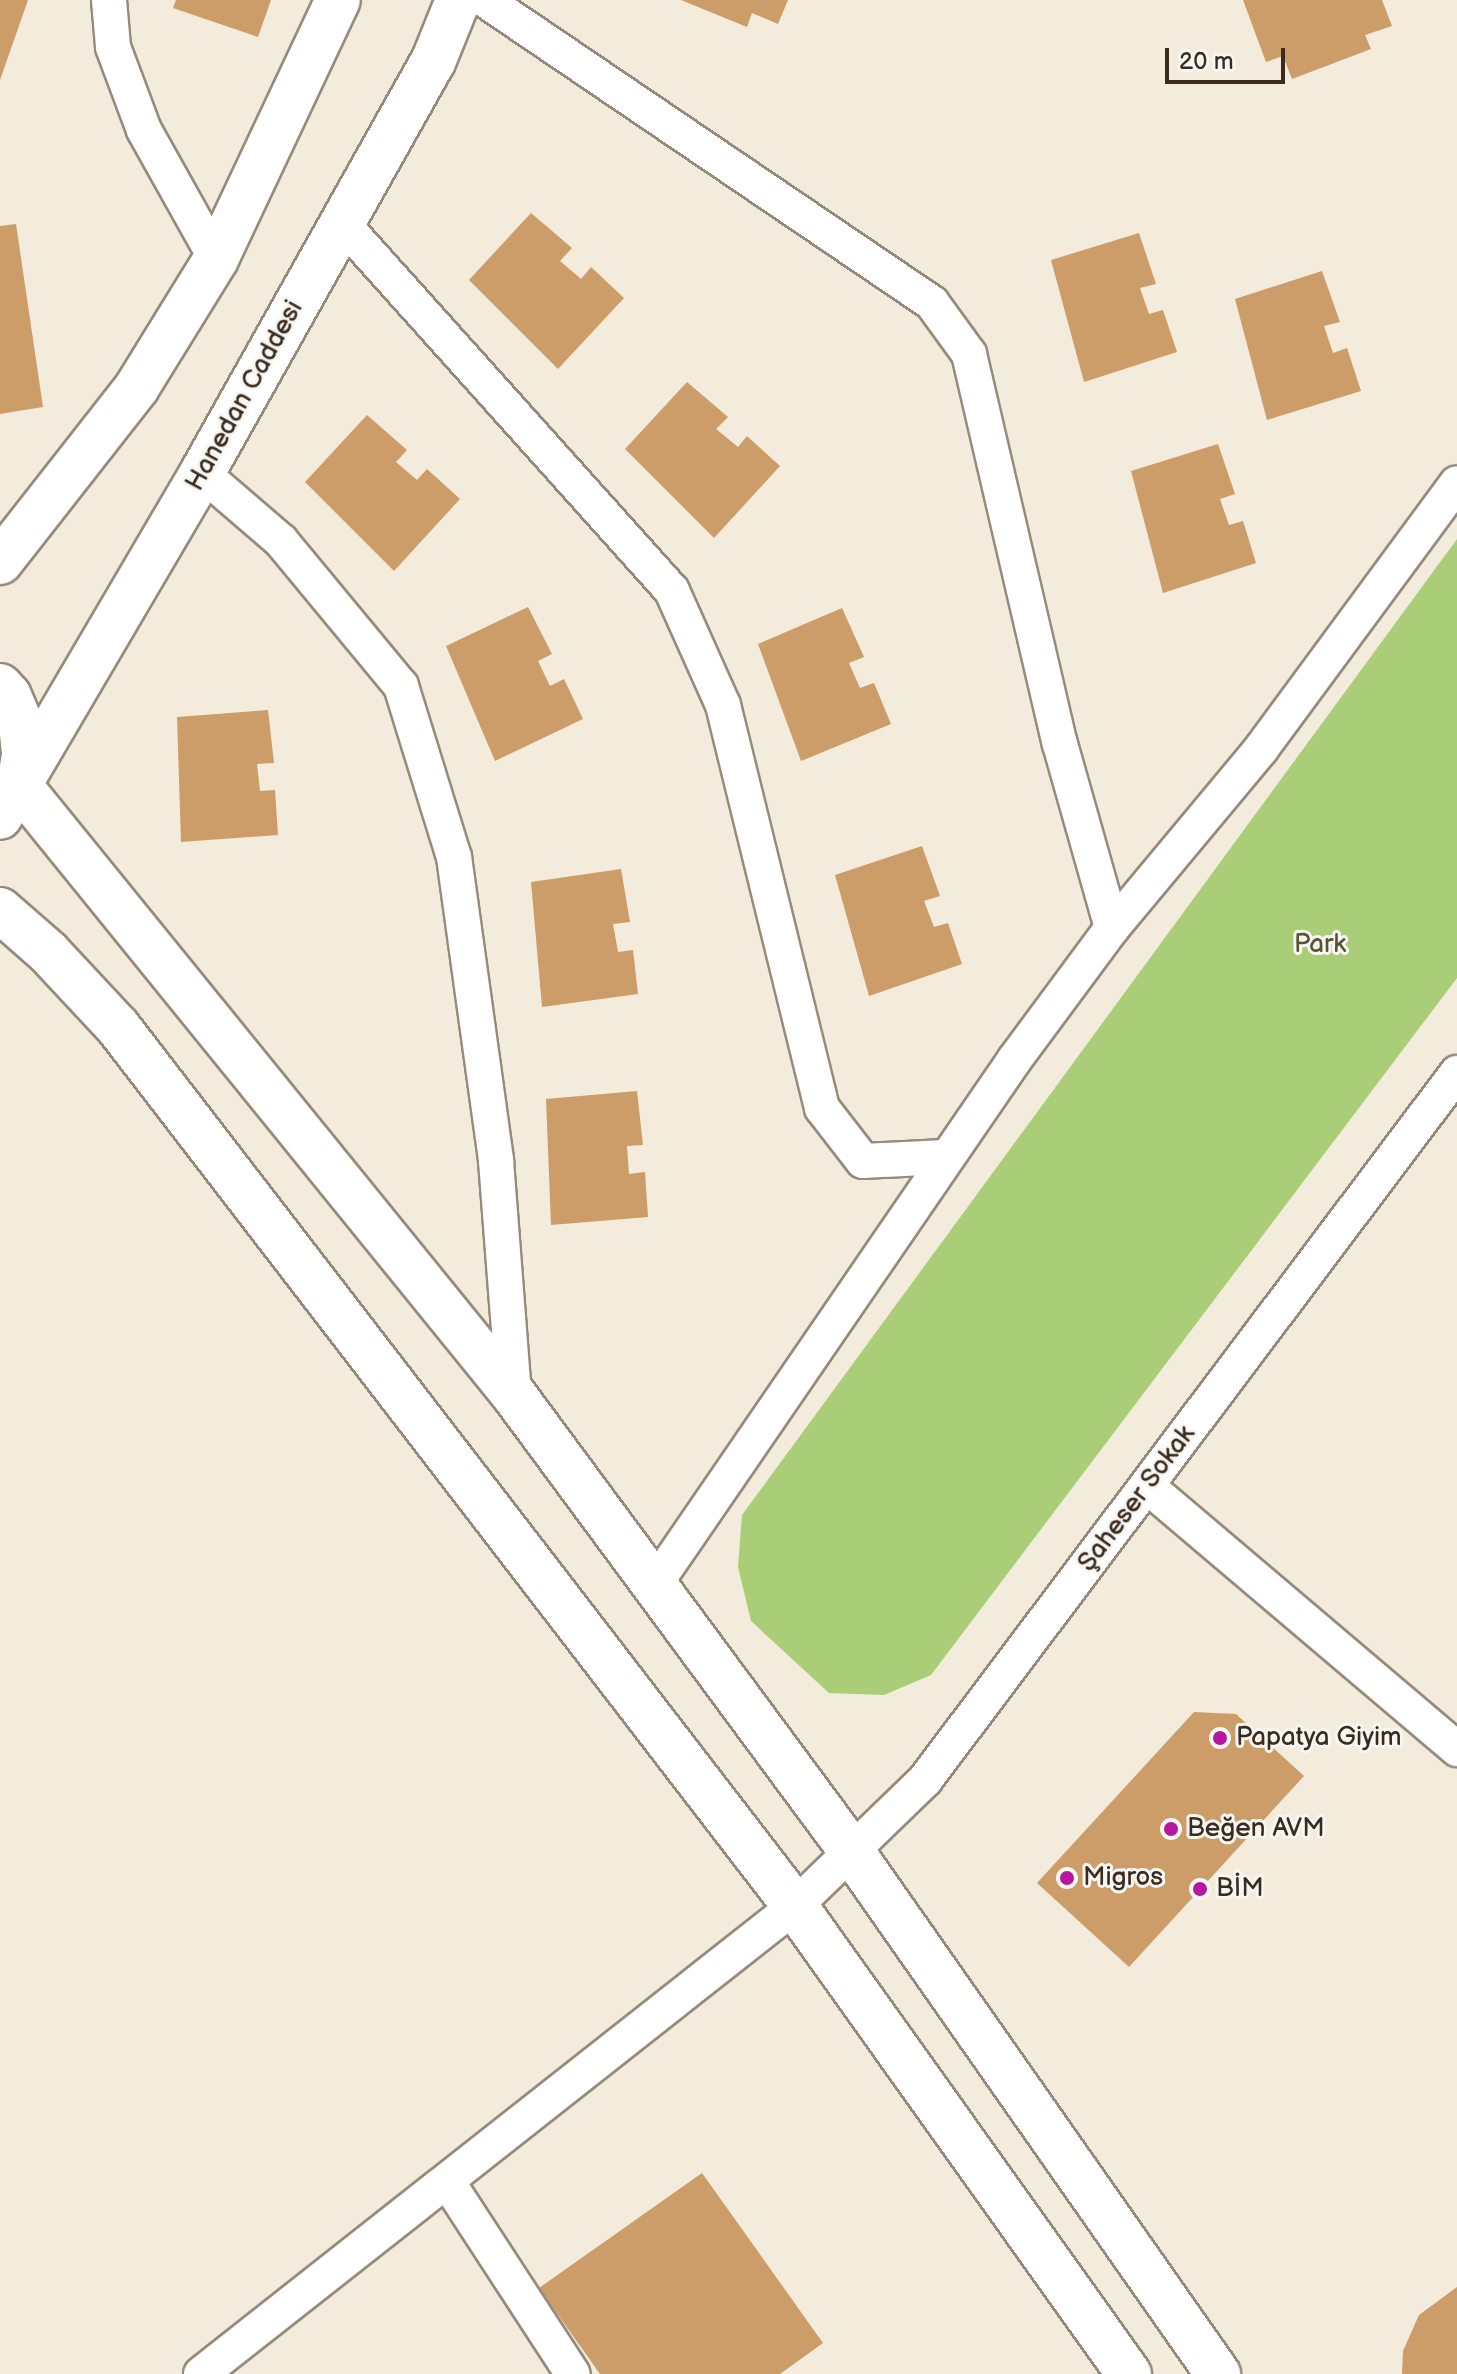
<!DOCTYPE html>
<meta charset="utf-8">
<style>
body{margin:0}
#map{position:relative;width:1457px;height:2374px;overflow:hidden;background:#f3ebdb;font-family:"Balsamiq Sans",sans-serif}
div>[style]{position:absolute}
.green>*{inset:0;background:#aace78}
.building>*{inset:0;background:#cc9d68}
.roads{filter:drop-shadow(2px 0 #978a7c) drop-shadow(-2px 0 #978a7c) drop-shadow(0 2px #978a7c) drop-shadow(0 -2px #978a7c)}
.minor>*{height:34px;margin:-17px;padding:0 17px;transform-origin:17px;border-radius:17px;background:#fff}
.tertiary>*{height:44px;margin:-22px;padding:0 22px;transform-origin:22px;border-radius:22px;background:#fff}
.dots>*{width:22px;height:22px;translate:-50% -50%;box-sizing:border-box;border:4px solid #f6f6f2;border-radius:50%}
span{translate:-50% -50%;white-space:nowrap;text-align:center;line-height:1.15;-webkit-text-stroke:6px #f6f6f2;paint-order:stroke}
.street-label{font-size:26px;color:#3b2a1e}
.park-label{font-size:26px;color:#575334}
.poi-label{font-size:26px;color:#3b2a1e}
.left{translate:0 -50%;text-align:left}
.scale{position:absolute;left:1165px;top:48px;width:120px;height:36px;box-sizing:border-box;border:4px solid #3b2a1e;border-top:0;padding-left:10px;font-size:24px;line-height:28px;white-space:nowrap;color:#3b2a1e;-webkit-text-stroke:6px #f6f6f2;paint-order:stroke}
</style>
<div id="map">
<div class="green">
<i style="clip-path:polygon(1457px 539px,1457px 978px,931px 1675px,884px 1695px,829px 1693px,751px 1621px,738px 1567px,742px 1515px)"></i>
</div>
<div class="building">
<i style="clip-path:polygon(0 0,28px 0,0 80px)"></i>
<i style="clip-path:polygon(176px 0,271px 0,258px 37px,173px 8px)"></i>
<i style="clip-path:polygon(681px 0,788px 0,778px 24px,752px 13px,747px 27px)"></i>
<i style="clip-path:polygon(1243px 0,1382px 0,1392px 26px,1365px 35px,1371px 49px,1292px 79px,1283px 56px,1266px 62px)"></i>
<i style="clip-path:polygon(531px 213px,572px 248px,560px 261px,581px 279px,591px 267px,624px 298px,558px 369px,469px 280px)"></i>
<i style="clip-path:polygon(16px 224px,43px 407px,0 414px,0 226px)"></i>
<i style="clip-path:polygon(1139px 233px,1156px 284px,1140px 288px,1149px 314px,1163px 310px,1177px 352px,1084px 382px,1051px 260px)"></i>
<i style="clip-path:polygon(1322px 271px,1340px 322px,1324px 326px,1333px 353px,1347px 348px,1361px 391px,1267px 420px,1235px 299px)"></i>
<i style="clip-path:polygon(687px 382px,728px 417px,716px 429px,738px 447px,747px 436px,780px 466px,714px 538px,625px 449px)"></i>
<i style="clip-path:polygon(367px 415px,407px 450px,396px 462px,417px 480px,427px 469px,460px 499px,394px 571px,305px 482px)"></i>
<i style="clip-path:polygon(1218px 444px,1235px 494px,1220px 499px,1229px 525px,1243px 521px,1256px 563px,1163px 593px,1131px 471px)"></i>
<i style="clip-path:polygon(528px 607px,552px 654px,538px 661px,550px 686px,564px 679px,583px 719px,495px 761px,446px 646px)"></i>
<i style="clip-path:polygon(842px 608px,864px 657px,849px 663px,860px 688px,874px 683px,891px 724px,801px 761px,758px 644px)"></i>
<i style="clip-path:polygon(268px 710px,274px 763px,257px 764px,260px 791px,275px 790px,278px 835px,181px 842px,177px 717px)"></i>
<i style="clip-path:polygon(922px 846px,940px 896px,924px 901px,934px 927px,948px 923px,962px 964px,869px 996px,835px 875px)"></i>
<i style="clip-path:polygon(621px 869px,630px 922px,613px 924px,618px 952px,633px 950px,638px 994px,542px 1007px,531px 882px)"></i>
<i style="clip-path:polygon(637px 1091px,643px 1145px,627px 1146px,629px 1174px,645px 1172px,648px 1217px,551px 1225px,546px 1099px)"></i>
<i style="clip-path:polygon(1194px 1712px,1236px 1714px,1304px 1776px,1129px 1967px,1037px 1883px)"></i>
<i style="clip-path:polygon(702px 2173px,823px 2343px,780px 2374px,600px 2374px,539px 2288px)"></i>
<i style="clip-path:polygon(1457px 2287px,1457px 2374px,1402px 2374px,1403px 2351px,1419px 2315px)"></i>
</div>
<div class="roads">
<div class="minor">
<i style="left:109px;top:0;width:47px;rotate:85.1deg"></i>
<i style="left:113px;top:47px;width:89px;rotate:69.5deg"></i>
<i style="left:144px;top:130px;width:148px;rotate:60.8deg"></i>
<i style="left:485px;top:0;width:540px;rotate:34.13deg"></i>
<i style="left:932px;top:303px;width:63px;rotate:54deg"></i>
<i style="left:969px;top:354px;width:400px;rotate:76.9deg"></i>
<i style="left:1060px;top:744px;width:191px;rotate:74.2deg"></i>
<i style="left:342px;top:223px;width:494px;rotate:48.1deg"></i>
<i style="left:672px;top:591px;width:125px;rotate:65.9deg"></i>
<i style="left:723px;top:705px;width:415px;rotate:76.2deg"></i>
<i style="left:822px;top:1108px;width:67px;rotate:52.3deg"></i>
<i style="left:863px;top:1161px;width:81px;rotate:-2.8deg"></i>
<i style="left:202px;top:473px;width:104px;rotate:40.7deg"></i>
<i style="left:281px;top:541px;width:188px;rotate:50.4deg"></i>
<i style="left:401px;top:686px;width:179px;rotate:72.8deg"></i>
<i style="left:454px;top:857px;width:307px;rotate:82.1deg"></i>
<i style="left:496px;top:1161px;width:235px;rotate:85.6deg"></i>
<i style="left:1147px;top:1486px;width:407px;rotate:40.3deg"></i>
<i style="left:655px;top:1584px;width:637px;rotate:-55.56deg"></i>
<i style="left:1015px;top:1059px;width:163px;rotate:-53.5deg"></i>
<i style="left:1112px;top:928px;width:233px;rotate:-50.2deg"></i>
<i style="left:1261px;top:749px;width:330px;rotate:-53.6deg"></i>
<i style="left:447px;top:2181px;width:230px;rotate:56.9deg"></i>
<i style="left:201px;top:2374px;width:756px;rotate:-38.23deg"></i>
<i style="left:795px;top:1906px;width:181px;rotate:-44.1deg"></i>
<i style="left:925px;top:1780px;width:885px;rotate:-53.04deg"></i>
</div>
<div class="tertiary">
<i style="left:0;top:562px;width:222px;rotate:-51.9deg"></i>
<i style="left:137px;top:387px;width:150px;rotate:-58.3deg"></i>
<i style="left:216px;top:259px;width:286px;rotate:-64.8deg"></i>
<i style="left:0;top:686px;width:13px;rotate:48deg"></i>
<i style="left:9px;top:696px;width:30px;rotate:67deg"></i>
<i style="left:21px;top:724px;width:31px;rotate:84deg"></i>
<i style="left:24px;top:755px;width:30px;rotate:99deg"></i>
<i style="left:19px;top:785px;width:37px;rotate:121deg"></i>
<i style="left:19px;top:785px;width:786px;rotate:50.94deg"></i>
<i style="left:514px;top:1395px;width:568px;rotate:53.51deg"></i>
<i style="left:852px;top:1852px;width:638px;rotate:54.96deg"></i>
<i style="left:19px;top:785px;width:362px;rotate:-59.6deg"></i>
<i style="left:202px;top:473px;width:471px;rotate:-60.7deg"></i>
<i style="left:433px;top:62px;width:67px;rotate:-68deg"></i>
<i style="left:0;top:910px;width:64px;rotate:41.2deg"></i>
<i style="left:48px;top:952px;width:103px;rotate:47deg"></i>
<i style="left:118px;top:1027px;width:1109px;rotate:52.4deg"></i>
<i style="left:795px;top:1906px;width:575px;rotate:54.49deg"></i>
</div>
</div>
<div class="dots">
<i style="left:1220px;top:1738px;background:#b5179e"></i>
<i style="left:1171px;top:1829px;background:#b5179e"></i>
<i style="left:1067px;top:1878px;background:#b5179e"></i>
<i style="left:1200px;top:1889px;background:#b5179e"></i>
</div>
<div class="street-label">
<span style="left:245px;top:396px;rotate:-61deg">Hanedan Caddesi</span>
<span style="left:1137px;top:1499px;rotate:-53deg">Şaheser Sokak</span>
</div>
<div class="park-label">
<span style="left:1320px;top:945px">Park</span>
</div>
<div class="poi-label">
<span class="left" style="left:1236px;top:1738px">Papatya Giyim</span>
<span class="left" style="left:1187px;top:1829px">Beğen AVM</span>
<span class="left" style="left:1083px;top:1878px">Migros</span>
<span class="left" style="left:1216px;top:1889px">BİM</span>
</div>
<div class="scale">20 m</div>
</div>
